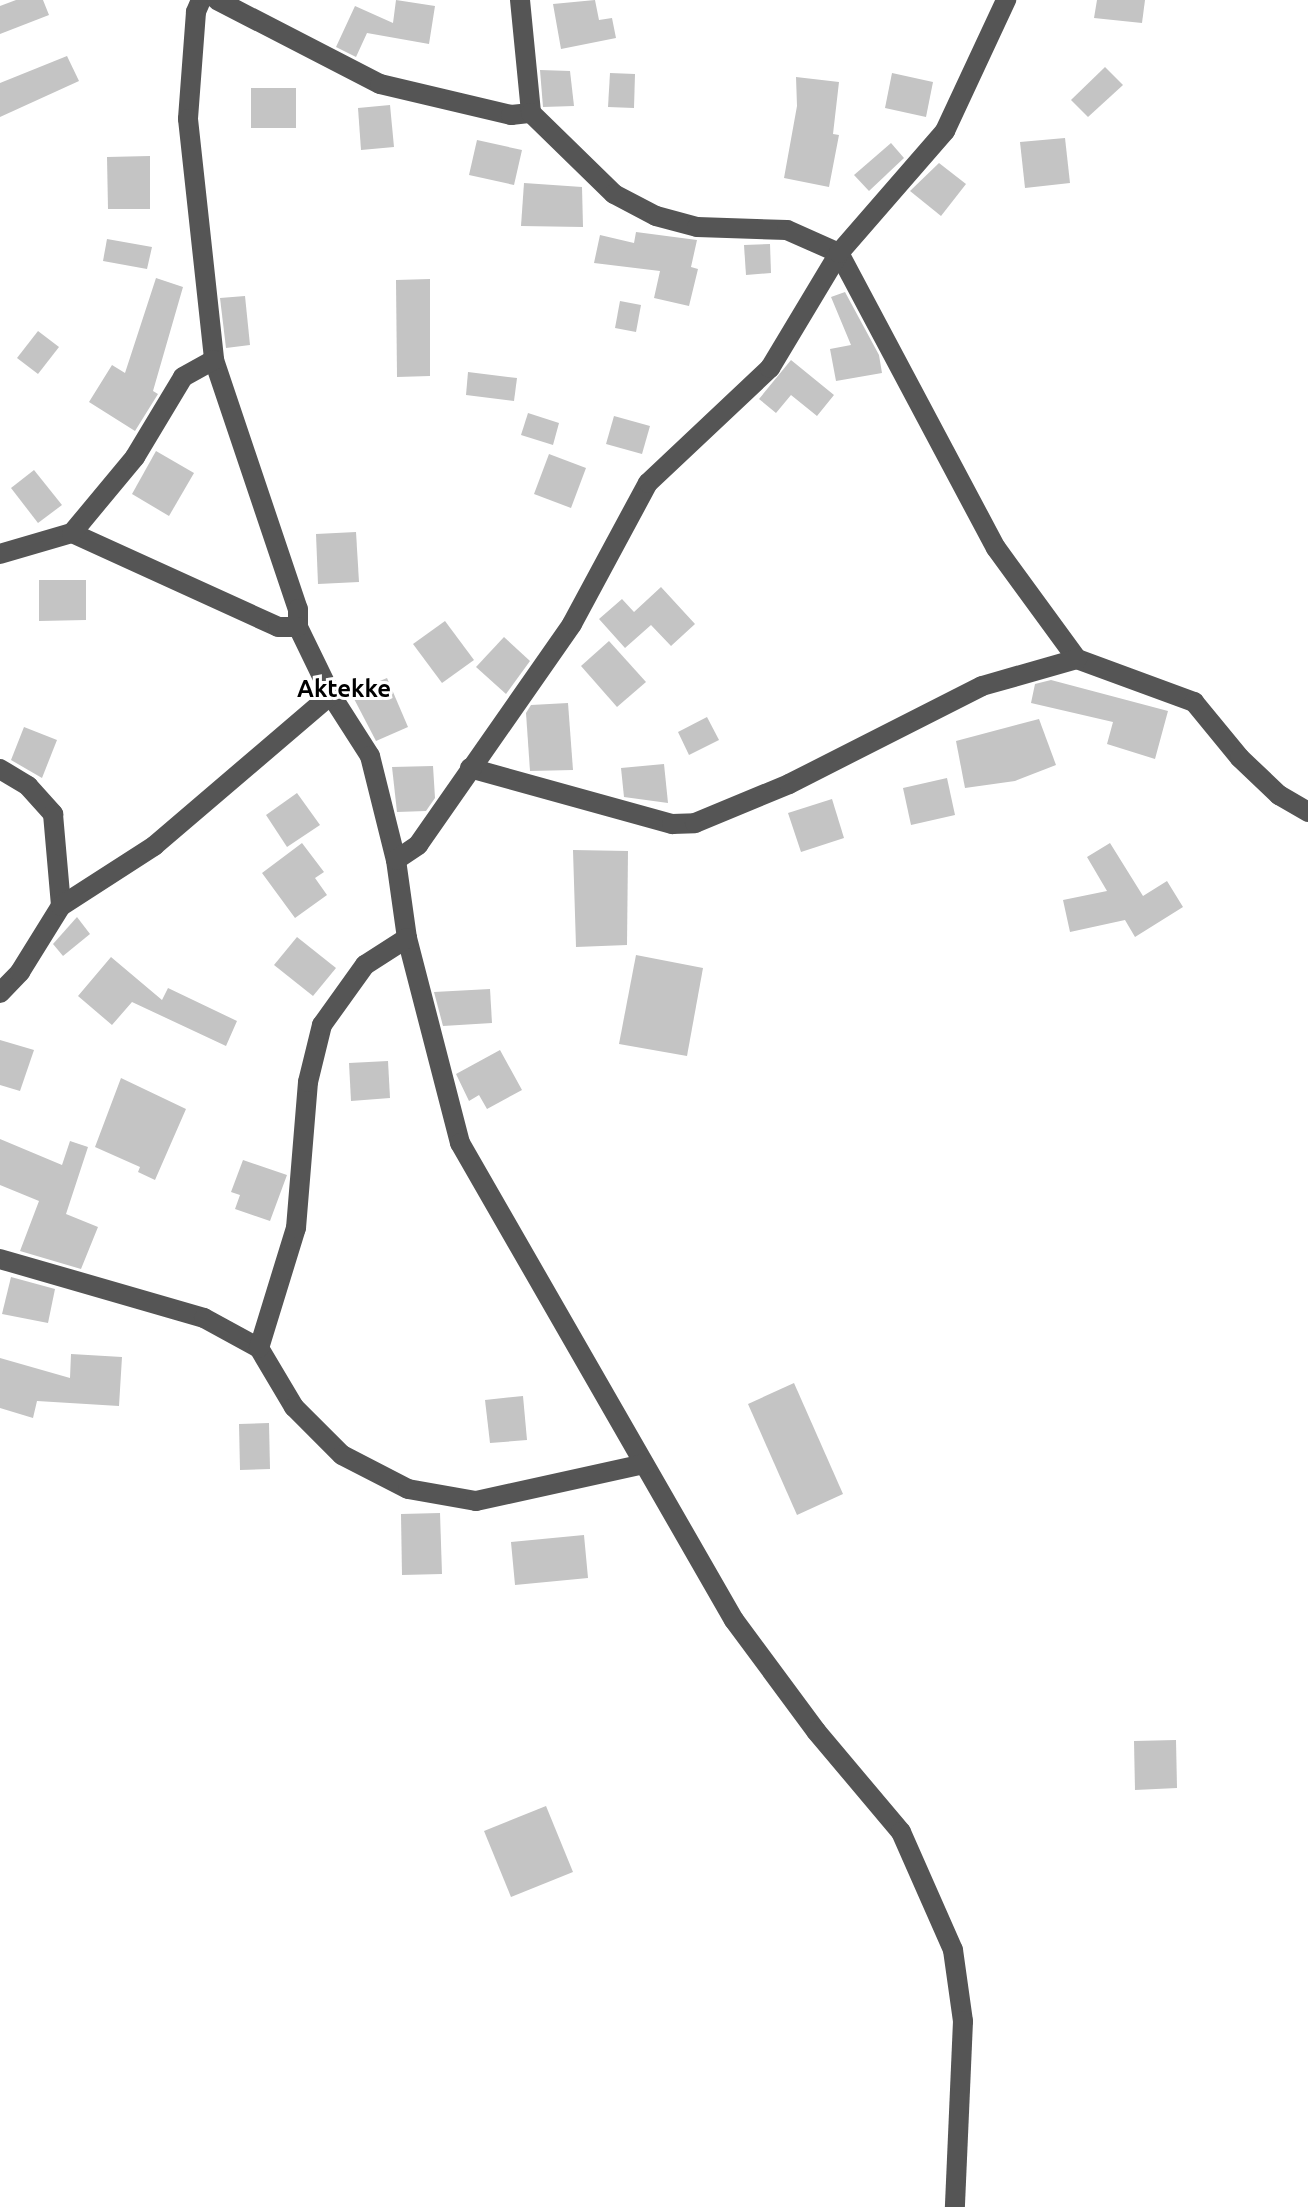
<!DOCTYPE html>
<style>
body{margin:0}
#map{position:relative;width:1308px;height:2207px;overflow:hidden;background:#fff;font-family:Ubuntu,sans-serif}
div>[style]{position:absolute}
.building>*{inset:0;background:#c4c4c4}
.minor>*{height:20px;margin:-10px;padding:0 10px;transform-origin:10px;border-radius:10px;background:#555}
span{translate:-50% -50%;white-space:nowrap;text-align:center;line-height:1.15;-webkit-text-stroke:6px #fff;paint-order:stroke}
.quarter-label{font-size:24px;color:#000;font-weight:700}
</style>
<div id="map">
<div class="building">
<i style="clip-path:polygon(16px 0,43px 0,49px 15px,0 34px,0 6px)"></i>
<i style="clip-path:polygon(396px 0,435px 6px,429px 44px,367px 33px,356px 57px,336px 47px,355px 6px,393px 23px)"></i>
<i style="clip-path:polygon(595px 0,599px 20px,612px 18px,616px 38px,561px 49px,553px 4px)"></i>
<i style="clip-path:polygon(1097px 0,1145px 0,1142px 23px,1094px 18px)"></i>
<i style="clip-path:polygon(67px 56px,79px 81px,0 117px,0 83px)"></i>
<i style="clip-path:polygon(1105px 67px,1123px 85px,1088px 117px,1071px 100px)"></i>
<i style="clip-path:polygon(540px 70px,570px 71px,574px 106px,543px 107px)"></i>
<i style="clip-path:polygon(610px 73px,635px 74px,634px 108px,608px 107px)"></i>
<i style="clip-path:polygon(892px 73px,933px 82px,926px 117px,885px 108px)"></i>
<i style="clip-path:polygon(796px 77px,839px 82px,833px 134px,839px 135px,829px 187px,784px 178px,797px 106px)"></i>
<i style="clip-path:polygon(251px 88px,296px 88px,296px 128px,251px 128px)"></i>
<i style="clip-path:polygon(390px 105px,394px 147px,361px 150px,358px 108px)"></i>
<i style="clip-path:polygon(1065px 138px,1070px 183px,1025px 188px,1020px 142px)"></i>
<i style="clip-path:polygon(477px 140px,522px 150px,514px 185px,469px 175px)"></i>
<i style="clip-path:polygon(891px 143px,904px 158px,869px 191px,854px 175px)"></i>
<i style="clip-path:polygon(150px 156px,150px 209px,108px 209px,107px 157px)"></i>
<i style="clip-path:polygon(939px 163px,966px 184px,941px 216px,910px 191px)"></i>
<i style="clip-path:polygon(524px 183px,582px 187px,583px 227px,521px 226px)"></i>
<i style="clip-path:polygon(636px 232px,697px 240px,691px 267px,698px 269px,689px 306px,654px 298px,660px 271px,594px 263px,600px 235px,634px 243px)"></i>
<i style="clip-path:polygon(107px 239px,152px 247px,147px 269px,103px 261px)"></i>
<i style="clip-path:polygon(770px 244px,771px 273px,746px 275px,744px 245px)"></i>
<i style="clip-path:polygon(156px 278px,183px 287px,153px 391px,158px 394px,135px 431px,89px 402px,112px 365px,125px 373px)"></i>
<i style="clip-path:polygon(430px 279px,430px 376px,397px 377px,396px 280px)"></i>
<i style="clip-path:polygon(845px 292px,879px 355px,882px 373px,836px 381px,830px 349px,851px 345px,831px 297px)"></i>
<i style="clip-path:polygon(245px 296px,250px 345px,226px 348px,220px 298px)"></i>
<i style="clip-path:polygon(620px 301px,641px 305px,636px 332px,615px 328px)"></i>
<i style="clip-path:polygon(38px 331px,59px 347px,38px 374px,17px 358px)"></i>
<i style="clip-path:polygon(791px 360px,834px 395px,817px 416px,791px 395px,776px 413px,759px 399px)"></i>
<i style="clip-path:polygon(468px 372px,517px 378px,514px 401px,466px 395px)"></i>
<i style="clip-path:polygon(528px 413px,559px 423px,553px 445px,521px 435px)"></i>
<i style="clip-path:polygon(614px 416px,650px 426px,642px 454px,606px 444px)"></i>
<i style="clip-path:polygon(156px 451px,194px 473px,169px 516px,132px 494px)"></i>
<i style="clip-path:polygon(549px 454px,586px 468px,571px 508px,534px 494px)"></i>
<i style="clip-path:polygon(34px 470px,62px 505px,38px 523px,11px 488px)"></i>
<i style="clip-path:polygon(356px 532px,359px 582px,318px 584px,316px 534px)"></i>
<i style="clip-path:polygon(39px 580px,86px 580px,86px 620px,39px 621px)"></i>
<i style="clip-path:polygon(661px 587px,695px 624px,671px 646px,651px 625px,625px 648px,599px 619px,622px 599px,634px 612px)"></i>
<i style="clip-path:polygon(445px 621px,474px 660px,442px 683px,413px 644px)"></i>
<i style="clip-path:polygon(504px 637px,530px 661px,506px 694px,476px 667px)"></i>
<i style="clip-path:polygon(609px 641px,646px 682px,617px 707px,581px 666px)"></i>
<i style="clip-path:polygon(387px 678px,408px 727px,376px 741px,351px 693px)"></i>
<i style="clip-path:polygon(1051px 680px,1168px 711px,1155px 759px,1107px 744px,1113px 722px,1031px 703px,1035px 684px)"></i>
<i style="clip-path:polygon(568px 703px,573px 770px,530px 771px,526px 713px,531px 705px)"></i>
<i style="clip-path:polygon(707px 717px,719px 740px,689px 755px,678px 732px)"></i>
<i style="clip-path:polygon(1039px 719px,1056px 765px,1015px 781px,965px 788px,956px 741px)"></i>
<i style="clip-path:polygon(24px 727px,57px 740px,42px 778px,11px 760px)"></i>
<i style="clip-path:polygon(664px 764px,668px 803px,624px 797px,621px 768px)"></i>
<i style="clip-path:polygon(433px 766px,435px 798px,426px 811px,397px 812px,392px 767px)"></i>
<i style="clip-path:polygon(947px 778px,955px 815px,911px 825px,903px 788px)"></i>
<i style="clip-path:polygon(297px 793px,320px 825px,287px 847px,266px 815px)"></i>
<i style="clip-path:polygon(832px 799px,844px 838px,801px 852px,788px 813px)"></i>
<i style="clip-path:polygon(302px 843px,324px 872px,315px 878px,327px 895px,295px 918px,262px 873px)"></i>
<i style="clip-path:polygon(1110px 843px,1143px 896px,1167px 881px,1183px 907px,1135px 937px,1125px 920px,1070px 932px,1063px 900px,1107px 891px,1087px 857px)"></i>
<i style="clip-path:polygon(573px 850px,628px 851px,627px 945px,576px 947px)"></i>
<i style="clip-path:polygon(77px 917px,90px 934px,63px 956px,53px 944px)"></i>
<i style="clip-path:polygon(297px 937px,336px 968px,313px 996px,274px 965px)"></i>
<i style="clip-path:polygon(636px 955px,703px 968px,687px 1056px,619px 1044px)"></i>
<i style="clip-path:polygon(111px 957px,162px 1000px,168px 988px,237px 1021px,226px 1046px,132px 1002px,112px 1025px,78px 996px)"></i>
<i style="clip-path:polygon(490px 989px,492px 1023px,443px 1026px,434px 992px)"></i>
<i style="clip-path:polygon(0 1040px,34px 1050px,20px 1091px,0 1085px)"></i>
<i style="clip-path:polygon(500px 1050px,522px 1090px,487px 1109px,479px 1095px,469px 1101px,456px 1074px)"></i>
<i style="clip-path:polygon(388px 1061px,390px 1098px,351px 1101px,349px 1063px)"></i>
<i style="clip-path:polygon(121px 1078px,186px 1109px,155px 1180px,138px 1172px,140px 1167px,95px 1147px)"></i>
<i style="clip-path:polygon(0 1139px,62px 1165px,70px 1141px,88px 1147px,66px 1214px,98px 1227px,81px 1269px,20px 1251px,39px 1201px,0 1185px)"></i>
<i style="clip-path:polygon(243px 1160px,287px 1175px,270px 1221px,235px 1209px,240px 1195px,231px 1192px)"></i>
<i style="clip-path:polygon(11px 1277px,55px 1289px,48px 1323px,2px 1314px)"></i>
<i style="clip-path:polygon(71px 1354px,122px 1357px,119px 1406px,37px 1401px,33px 1418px,0 1408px,0 1358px,70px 1378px)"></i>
<i style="clip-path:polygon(794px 1383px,843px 1494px,797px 1515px,748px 1404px)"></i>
<i style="clip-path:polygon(523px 1396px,527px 1440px,490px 1443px,485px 1400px)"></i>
<i style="clip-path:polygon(269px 1423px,270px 1469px,240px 1470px,239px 1424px)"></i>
<i style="clip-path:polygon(440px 1513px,442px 1574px,402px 1575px,401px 1514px)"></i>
<i style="clip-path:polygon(584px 1535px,588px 1578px,515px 1585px,511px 1542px)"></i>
<i style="clip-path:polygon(1176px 1740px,1177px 1788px,1135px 1790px,1134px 1741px)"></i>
<i style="clip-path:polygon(546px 1806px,573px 1872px,511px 1897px,484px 1831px)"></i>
</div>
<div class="minor">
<i style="left:201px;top:0;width:13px;rotate:113deg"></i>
<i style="left:196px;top:12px;width:107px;rotate:94.3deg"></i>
<i style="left:188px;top:119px;width:242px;rotate:83.8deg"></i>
<i style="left:214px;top:360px;width:263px;rotate:71.4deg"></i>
<i style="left:298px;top:609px;width:18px;rotate:90deg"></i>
<i style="left:298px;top:627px;width:76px;rotate:64.1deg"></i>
<i style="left:331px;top:695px;width:72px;rotate:57.4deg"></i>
<i style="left:370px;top:756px;width:107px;rotate:76deg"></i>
<i style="left:396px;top:860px;width:79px;rotate:82deg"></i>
<i style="left:407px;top:938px;width:212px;rotate:75.5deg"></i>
<i style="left:460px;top:1143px;width:550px;rotate:60.13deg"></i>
<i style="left:734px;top:1620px;width:138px;rotate:53.5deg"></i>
<i style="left:816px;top:1731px;width:132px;rotate:49.9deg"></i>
<i style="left:901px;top:1832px;width:129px;rotate:66.2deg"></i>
<i style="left:953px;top:1950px;width:72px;rotate:82deg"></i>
<i style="left:963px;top:2021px;width:186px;rotate:92.5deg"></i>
<i style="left:217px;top:0;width:183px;rotate:27.3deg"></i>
<i style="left:380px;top:84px;width:135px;rotate:13.3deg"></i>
<i style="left:511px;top:115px;width:20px;rotate:-6deg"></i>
<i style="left:520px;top:0;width:114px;rotate:84.4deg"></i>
<i style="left:531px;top:113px;width:116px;rotate:44.3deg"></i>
<i style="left:614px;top:194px;width:47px;rotate:27.6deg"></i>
<i style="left:656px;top:216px;width:42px;rotate:15deg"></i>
<i style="left:697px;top:227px;width:90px;rotate:1.9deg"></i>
<i style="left:787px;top:230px;width:57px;rotate:23.9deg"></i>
<i style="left:839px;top:253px;width:334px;rotate:62deg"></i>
<i style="left:996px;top:548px;width:137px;rotate:53.9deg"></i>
<i style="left:1077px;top:659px;width:125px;rotate:20.2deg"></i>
<i style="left:1194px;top:702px;width:72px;rotate:50.6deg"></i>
<i style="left:1240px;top:758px;width:54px;rotate:43.5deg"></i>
<i style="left:1279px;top:795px;width:34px;rotate:30deg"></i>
<i style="left:72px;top:533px;width:226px;rotate:24.5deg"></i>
<i style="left:278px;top:627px;width:20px"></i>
<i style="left:0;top:554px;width:75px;rotate:-16.3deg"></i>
<i style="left:72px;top:533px;width:99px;rotate:-50.3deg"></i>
<i style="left:135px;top:457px;width:93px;rotate:-59deg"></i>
<i style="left:183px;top:377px;width:35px;rotate:-29deg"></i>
<i style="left:470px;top:768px;width:210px;rotate:15.5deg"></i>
<i style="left:672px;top:824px;width:23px;rotate:-2deg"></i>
<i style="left:695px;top:823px;width:102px;rotate:-22.5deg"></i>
<i style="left:789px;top:784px;width:216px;rotate:-26.9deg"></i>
<i style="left:982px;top:686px;width:99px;rotate:-15.9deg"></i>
<i style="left:0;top:769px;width:33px;rotate:31deg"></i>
<i style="left:28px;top:786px;width:38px;rotate:48deg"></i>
<i style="left:53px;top:814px;width:92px;rotate:85deg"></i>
<i style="left:396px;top:860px;width:27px;rotate:-34deg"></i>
<i style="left:418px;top:845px;width:269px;rotate:-55.1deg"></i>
<i style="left:572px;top:624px;width:160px;rotate:-61.7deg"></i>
<i style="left:648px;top:483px;width:168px;rotate:-43.3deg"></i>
<i style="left:770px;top:368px;width:134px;rotate:-59deg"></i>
<i style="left:839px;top:253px;width:162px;rotate:-49deg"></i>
<i style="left:945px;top:131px;width:145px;rotate:-65deg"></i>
<i style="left:0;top:993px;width:29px;rotate:-46deg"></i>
<i style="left:20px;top:972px;width:78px;rotate:-58.2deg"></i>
<i style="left:61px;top:906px;width:111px;rotate:-32.8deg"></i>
<i style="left:154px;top:846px;width:233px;rotate:-40.5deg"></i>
<i style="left:0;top:1259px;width:212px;rotate:16.1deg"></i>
<i style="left:204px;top:1318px;width:63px;rotate:28.6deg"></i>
<i style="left:259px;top:1348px;width:69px;rotate:59.3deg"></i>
<i style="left:294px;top:1407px;width:68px;rotate:45deg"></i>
<i style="left:342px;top:1455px;width:74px;rotate:27.3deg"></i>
<i style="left:408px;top:1489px;width:69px;rotate:10deg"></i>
<i style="left:476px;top:1501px;width:172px;rotate:-12.4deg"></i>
<i style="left:259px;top:1348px;width:126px;rotate:-72.9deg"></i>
<i style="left:296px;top:1228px;width:146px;rotate:-85.3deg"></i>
<i style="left:308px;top:1082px;width:59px;rotate:-76.2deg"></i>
<i style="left:322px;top:1025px;width:74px;rotate:-54.4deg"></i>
<i style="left:365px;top:965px;width:50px;rotate:-32.7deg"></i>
</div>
<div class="quarter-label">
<span style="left:344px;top:689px">Aktekke</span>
</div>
</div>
